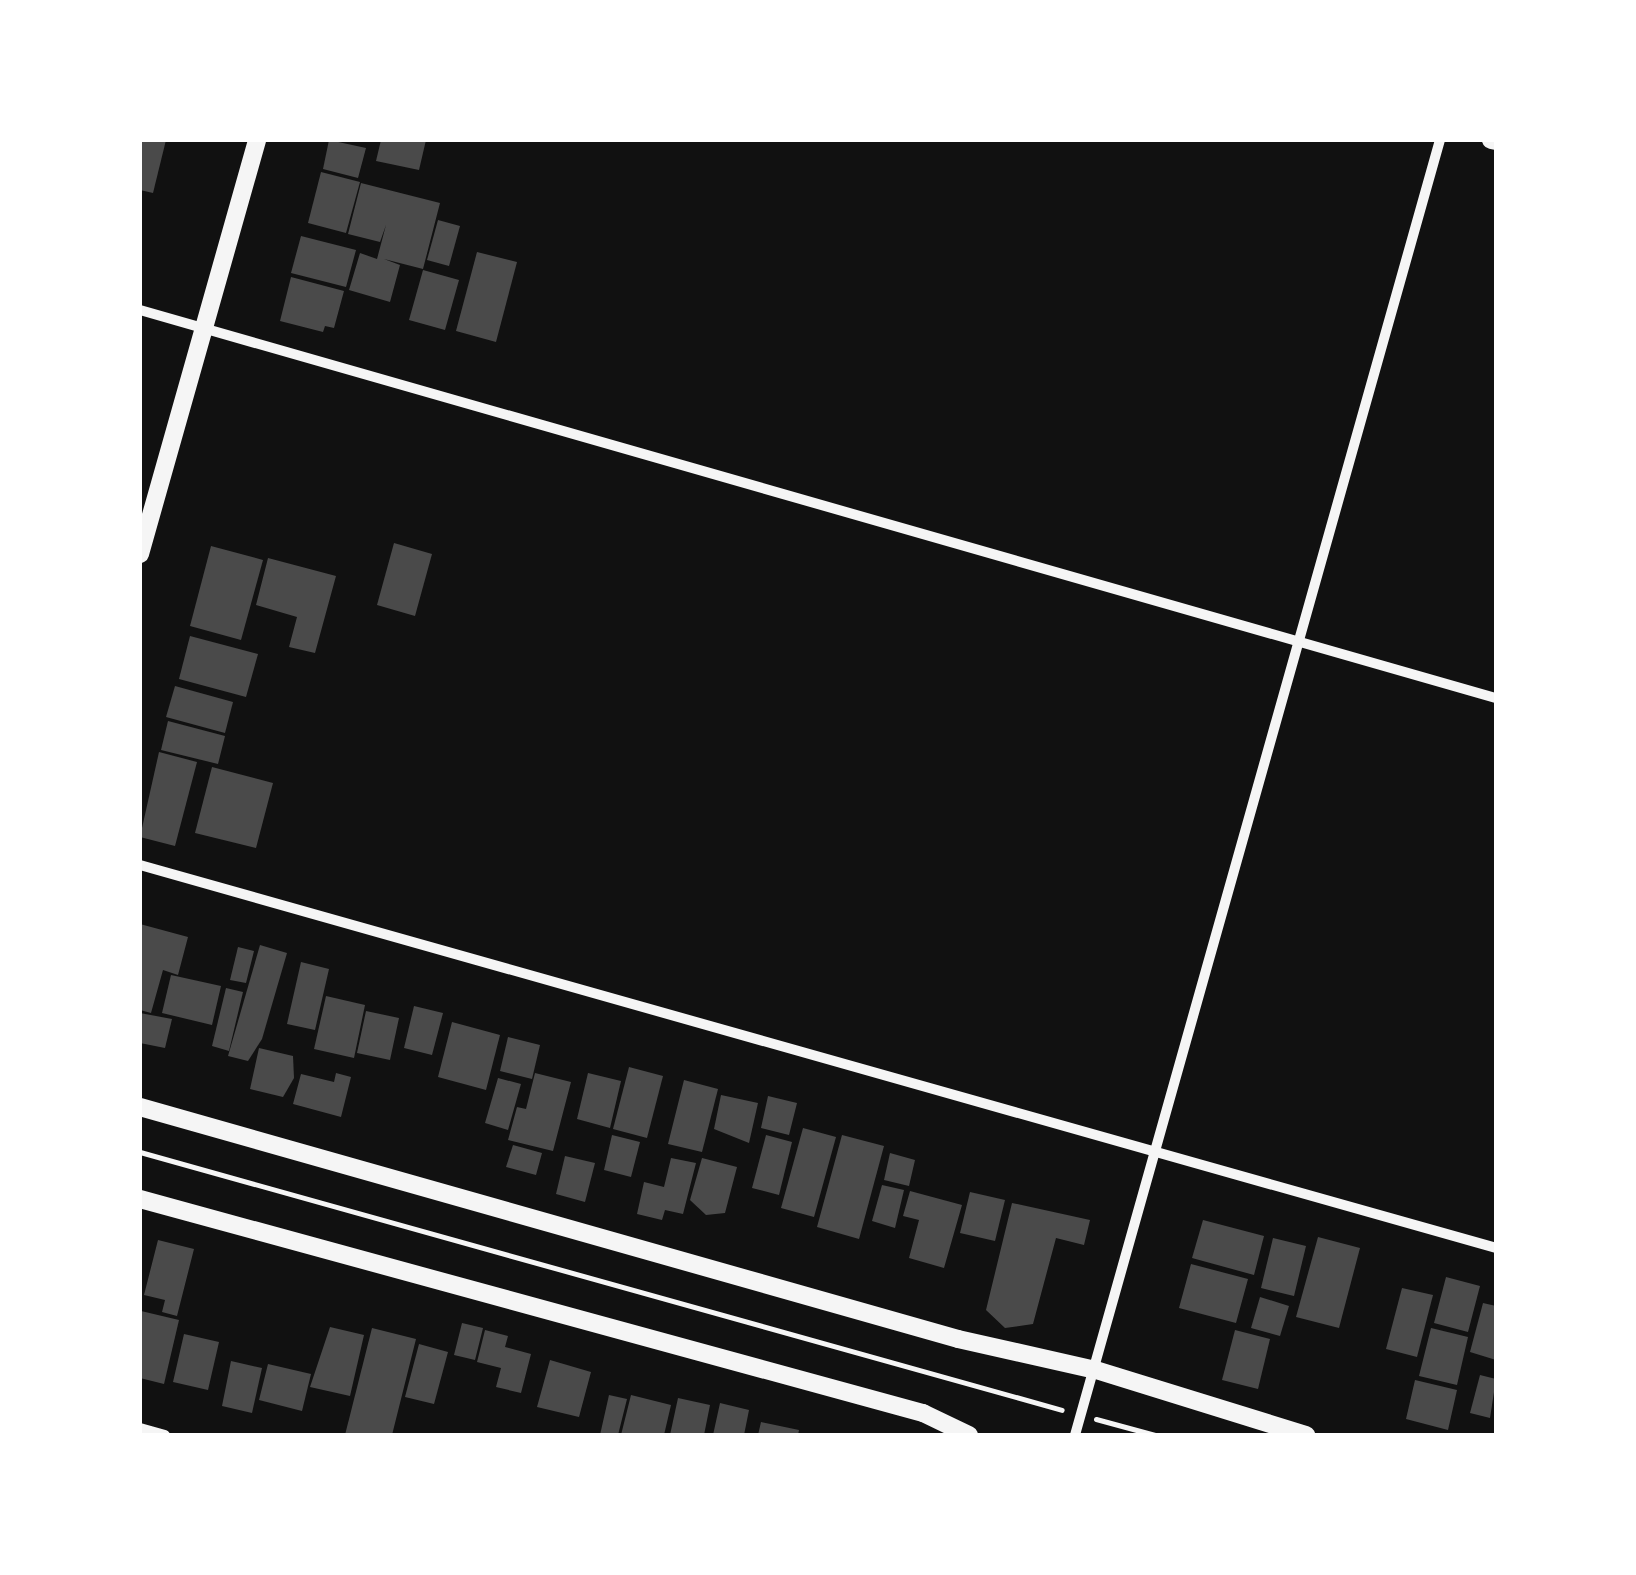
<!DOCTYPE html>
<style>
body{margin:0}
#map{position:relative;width:1636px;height:1575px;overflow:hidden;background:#111;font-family:Barlow,sans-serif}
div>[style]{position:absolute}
.building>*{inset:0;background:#4a4a4a}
.path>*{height:5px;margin:-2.5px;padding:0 2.5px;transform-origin:2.5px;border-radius:2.5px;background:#f5f5f5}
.minor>*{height:10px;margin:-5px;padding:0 5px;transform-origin:5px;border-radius:5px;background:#f5f5f5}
.tertiary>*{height:18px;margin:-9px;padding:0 9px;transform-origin:9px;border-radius:9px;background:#f5f5f5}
span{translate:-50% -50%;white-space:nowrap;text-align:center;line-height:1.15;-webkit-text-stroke:8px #fff;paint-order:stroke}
.frame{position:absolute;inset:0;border:142px solid #fff;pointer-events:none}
</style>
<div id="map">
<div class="building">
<i style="clip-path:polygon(140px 140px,166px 140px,153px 193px,140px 190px)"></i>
<i style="clip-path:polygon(329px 140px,366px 148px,358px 178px,323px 169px)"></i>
<i style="clip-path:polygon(381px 140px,426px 140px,419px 170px,376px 161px)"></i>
<i style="clip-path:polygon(321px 172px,360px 182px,346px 233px,308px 223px)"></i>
<i style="clip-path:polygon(361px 183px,440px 203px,423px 269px,384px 259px,400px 265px,390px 302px,349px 290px,360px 253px,377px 259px,386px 225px,380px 242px,348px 234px)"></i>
<i style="clip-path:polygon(438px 220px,460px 226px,449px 266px,427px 260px)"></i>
<i style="clip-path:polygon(301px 236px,356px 250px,346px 287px,291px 273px)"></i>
<i style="clip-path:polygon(477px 252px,517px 262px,496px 342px,456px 331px)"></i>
<i style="clip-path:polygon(423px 270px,459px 280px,445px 330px,409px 320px)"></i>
<i style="clip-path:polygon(291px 277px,344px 291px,334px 328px,325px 326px,323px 332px,280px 321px)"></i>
<i style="clip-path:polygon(394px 543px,432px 554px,415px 616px,377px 605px)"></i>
<i style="clip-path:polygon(211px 546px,263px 560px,241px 640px,190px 626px)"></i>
<i style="clip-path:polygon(268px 558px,336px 576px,315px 653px,289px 647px,297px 617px,256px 605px)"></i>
<i style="clip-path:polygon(190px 636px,258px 654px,246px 697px,179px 679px)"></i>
<i style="clip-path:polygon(175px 686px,233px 702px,225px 733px,166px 717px)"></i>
<i style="clip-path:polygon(168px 721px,225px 736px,218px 764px,161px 750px)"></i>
<i style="clip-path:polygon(159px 752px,197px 762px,175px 846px,140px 837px)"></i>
<i style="clip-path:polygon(212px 767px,273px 783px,256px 848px,195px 833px)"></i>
<i style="clip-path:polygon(140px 924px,188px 937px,178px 975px,163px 970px,151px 1013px,140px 1010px)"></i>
<i style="clip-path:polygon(260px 945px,287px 953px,262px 1039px,248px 1061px,228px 1056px)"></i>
<i style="clip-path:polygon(238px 947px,254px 951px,246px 983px,230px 980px)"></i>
<i style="clip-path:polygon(301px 962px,329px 969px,315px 1030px,287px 1024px)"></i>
<i style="clip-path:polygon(171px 975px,221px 986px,212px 1025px,162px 1013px)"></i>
<i style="clip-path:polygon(226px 988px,243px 992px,229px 1051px,212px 1046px)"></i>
<i style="clip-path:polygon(326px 996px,365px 1005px,354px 1058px,314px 1049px)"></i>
<i style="clip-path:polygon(414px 1006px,443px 1013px,432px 1055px,404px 1048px)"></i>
<i style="clip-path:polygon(366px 1011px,399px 1018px,390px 1060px,357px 1053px)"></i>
<i style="clip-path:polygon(140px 1013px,172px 1019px,165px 1048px,140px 1043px)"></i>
<i style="clip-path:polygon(452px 1022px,500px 1035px,486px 1090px,438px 1077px)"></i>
<i style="clip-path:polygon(508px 1037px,540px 1045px,532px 1079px,500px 1071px)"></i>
<i style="clip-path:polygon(259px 1048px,293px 1056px,294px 1078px,283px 1097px,250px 1089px)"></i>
<i style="clip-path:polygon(629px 1067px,663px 1076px,647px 1138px,613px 1129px)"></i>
<i style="clip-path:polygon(336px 1073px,351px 1077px,341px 1117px,293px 1104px,301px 1074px,334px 1082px)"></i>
<i style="clip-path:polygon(535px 1073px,571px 1082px,553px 1151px,508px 1140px,517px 1107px,526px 1109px)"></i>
<i style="clip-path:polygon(588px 1073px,621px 1081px,610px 1128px,577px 1119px)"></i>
<i style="clip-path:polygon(498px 1078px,521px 1084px,508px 1130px,485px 1123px)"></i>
<i style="clip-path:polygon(684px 1080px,718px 1089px,702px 1152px,668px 1144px)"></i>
<i style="clip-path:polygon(721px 1095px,758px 1103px,749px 1143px,714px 1129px)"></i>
<i style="clip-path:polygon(768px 1096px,797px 1103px,789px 1135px,761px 1128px)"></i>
<i style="clip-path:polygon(803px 1128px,836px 1137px,814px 1217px,781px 1208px)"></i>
<i style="clip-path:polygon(612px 1135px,640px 1142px,631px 1177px,604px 1170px)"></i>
<i style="clip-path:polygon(766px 1135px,792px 1142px,779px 1195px,752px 1188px)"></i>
<i style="clip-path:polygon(842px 1135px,884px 1146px,859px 1239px,817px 1227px)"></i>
<i style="clip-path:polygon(513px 1145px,542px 1153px,536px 1175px,506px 1167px)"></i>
<i style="clip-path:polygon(890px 1153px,915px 1160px,909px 1186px,884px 1180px)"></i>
<i style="clip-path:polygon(565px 1156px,595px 1163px,585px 1202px,556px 1194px)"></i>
<i style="clip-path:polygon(671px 1158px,696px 1163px,683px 1214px,665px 1210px,662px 1220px,637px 1214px,644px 1182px,664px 1187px)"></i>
<i style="clip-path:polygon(702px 1158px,737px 1167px,725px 1213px,706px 1215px,690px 1200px)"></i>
<i style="clip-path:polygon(882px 1185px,904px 1190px,895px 1228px,872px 1221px)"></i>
<i style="clip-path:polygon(910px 1191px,962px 1205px,944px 1268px,909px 1258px,919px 1220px,903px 1216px)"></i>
<i style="clip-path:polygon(970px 1192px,1005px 1200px,995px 1241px,960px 1233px)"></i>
<i style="clip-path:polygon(1012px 1203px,1090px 1220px,1084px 1245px,1056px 1238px,1033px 1324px,1005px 1328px,986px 1310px)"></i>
<i style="clip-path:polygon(1203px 1220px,1264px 1236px,1254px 1275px,1192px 1258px)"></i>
<i style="clip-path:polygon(1318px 1237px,1360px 1248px,1339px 1328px,1296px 1317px)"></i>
<i style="clip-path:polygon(1273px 1238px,1306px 1246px,1294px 1296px,1261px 1288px)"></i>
<i style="clip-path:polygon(158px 1240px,194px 1249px,177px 1316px,162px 1312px,165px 1300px,144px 1295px)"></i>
<i style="clip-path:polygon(1191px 1264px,1248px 1279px,1236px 1323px,1179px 1308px)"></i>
<i style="clip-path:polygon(1446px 1277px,1480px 1286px,1468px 1332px,1434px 1323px)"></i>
<i style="clip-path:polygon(1402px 1288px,1433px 1295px,1417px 1357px,1386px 1349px)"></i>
<i style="clip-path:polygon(1260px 1297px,1289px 1306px,1280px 1336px,1251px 1328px)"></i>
<i style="clip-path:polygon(1483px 1303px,1496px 1306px,1496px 1360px,1470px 1352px)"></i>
<i style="clip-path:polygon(141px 1311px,179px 1320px,164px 1384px,140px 1378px)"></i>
<i style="clip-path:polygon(462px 1323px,483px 1328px,475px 1360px,454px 1355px)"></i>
<i style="clip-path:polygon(330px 1327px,364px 1335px,350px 1396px,310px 1387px)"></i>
<i style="clip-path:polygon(372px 1328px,416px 1339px,392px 1435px,345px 1435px)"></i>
<i style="clip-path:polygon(1431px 1328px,1468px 1337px,1457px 1385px,1419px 1376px)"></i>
<i style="clip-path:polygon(485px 1330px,508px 1336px,505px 1347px,531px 1354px,521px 1393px,496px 1387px,501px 1368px,477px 1362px)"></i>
<i style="clip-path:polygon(1235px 1330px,1270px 1339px,1258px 1389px,1222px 1380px)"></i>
<i style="clip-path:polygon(184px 1334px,219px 1342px,208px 1390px,173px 1382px)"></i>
<i style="clip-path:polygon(419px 1344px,448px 1352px,434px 1404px,405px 1397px)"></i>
<i style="clip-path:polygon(550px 1360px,591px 1372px,579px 1417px,537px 1407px)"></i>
<i style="clip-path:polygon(231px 1361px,262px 1368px,252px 1413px,222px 1406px)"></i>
<i style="clip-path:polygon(268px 1364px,311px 1374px,302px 1411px,259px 1400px)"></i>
<i style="clip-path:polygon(1480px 1375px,1496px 1379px,1490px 1418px,1470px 1413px)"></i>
<i style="clip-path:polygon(1415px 1380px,1457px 1390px,1448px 1430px,1406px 1419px)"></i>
<i style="clip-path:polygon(609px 1395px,627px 1399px,618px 1435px,600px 1435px)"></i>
<i style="clip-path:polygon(631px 1395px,671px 1405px,664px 1435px,621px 1435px)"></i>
<i style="clip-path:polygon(678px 1398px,710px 1405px,704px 1435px,670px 1435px)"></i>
<i style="clip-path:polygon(720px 1403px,749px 1410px,744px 1435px,713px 1435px)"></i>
<i style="clip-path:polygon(761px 1422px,799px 1430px,798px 1435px,758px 1435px)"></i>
</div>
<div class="path">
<i style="left:140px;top:1152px;width:957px;rotate:15.63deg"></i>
<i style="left:1096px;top:1419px;width:61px;rotate:15.2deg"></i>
</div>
<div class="minor">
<i style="left:140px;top:310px;width:1410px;rotate:15.97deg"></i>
<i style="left:140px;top:865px;width:1409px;rotate:15.77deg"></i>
<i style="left:140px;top:1428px;width:26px;rotate:16deg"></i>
<i style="left:1075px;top:1435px;width:1345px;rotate:-74.26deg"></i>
</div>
<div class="tertiary">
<i style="left:1491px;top:140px;width:5px;rotate:11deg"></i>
<i style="left:140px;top:554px;width:430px;rotate:-74.2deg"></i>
<i style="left:140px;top:1107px;width:850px;rotate:15.83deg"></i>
<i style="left:958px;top:1339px;width:141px;rotate:12.7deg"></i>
<i style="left:1096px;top:1370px;width:220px;rotate:17.2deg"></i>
<i style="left:140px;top:1199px;width:812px;rotate:15.29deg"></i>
<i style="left:923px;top:1413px;width:51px;rotate:25.6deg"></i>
</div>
<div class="frame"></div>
</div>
